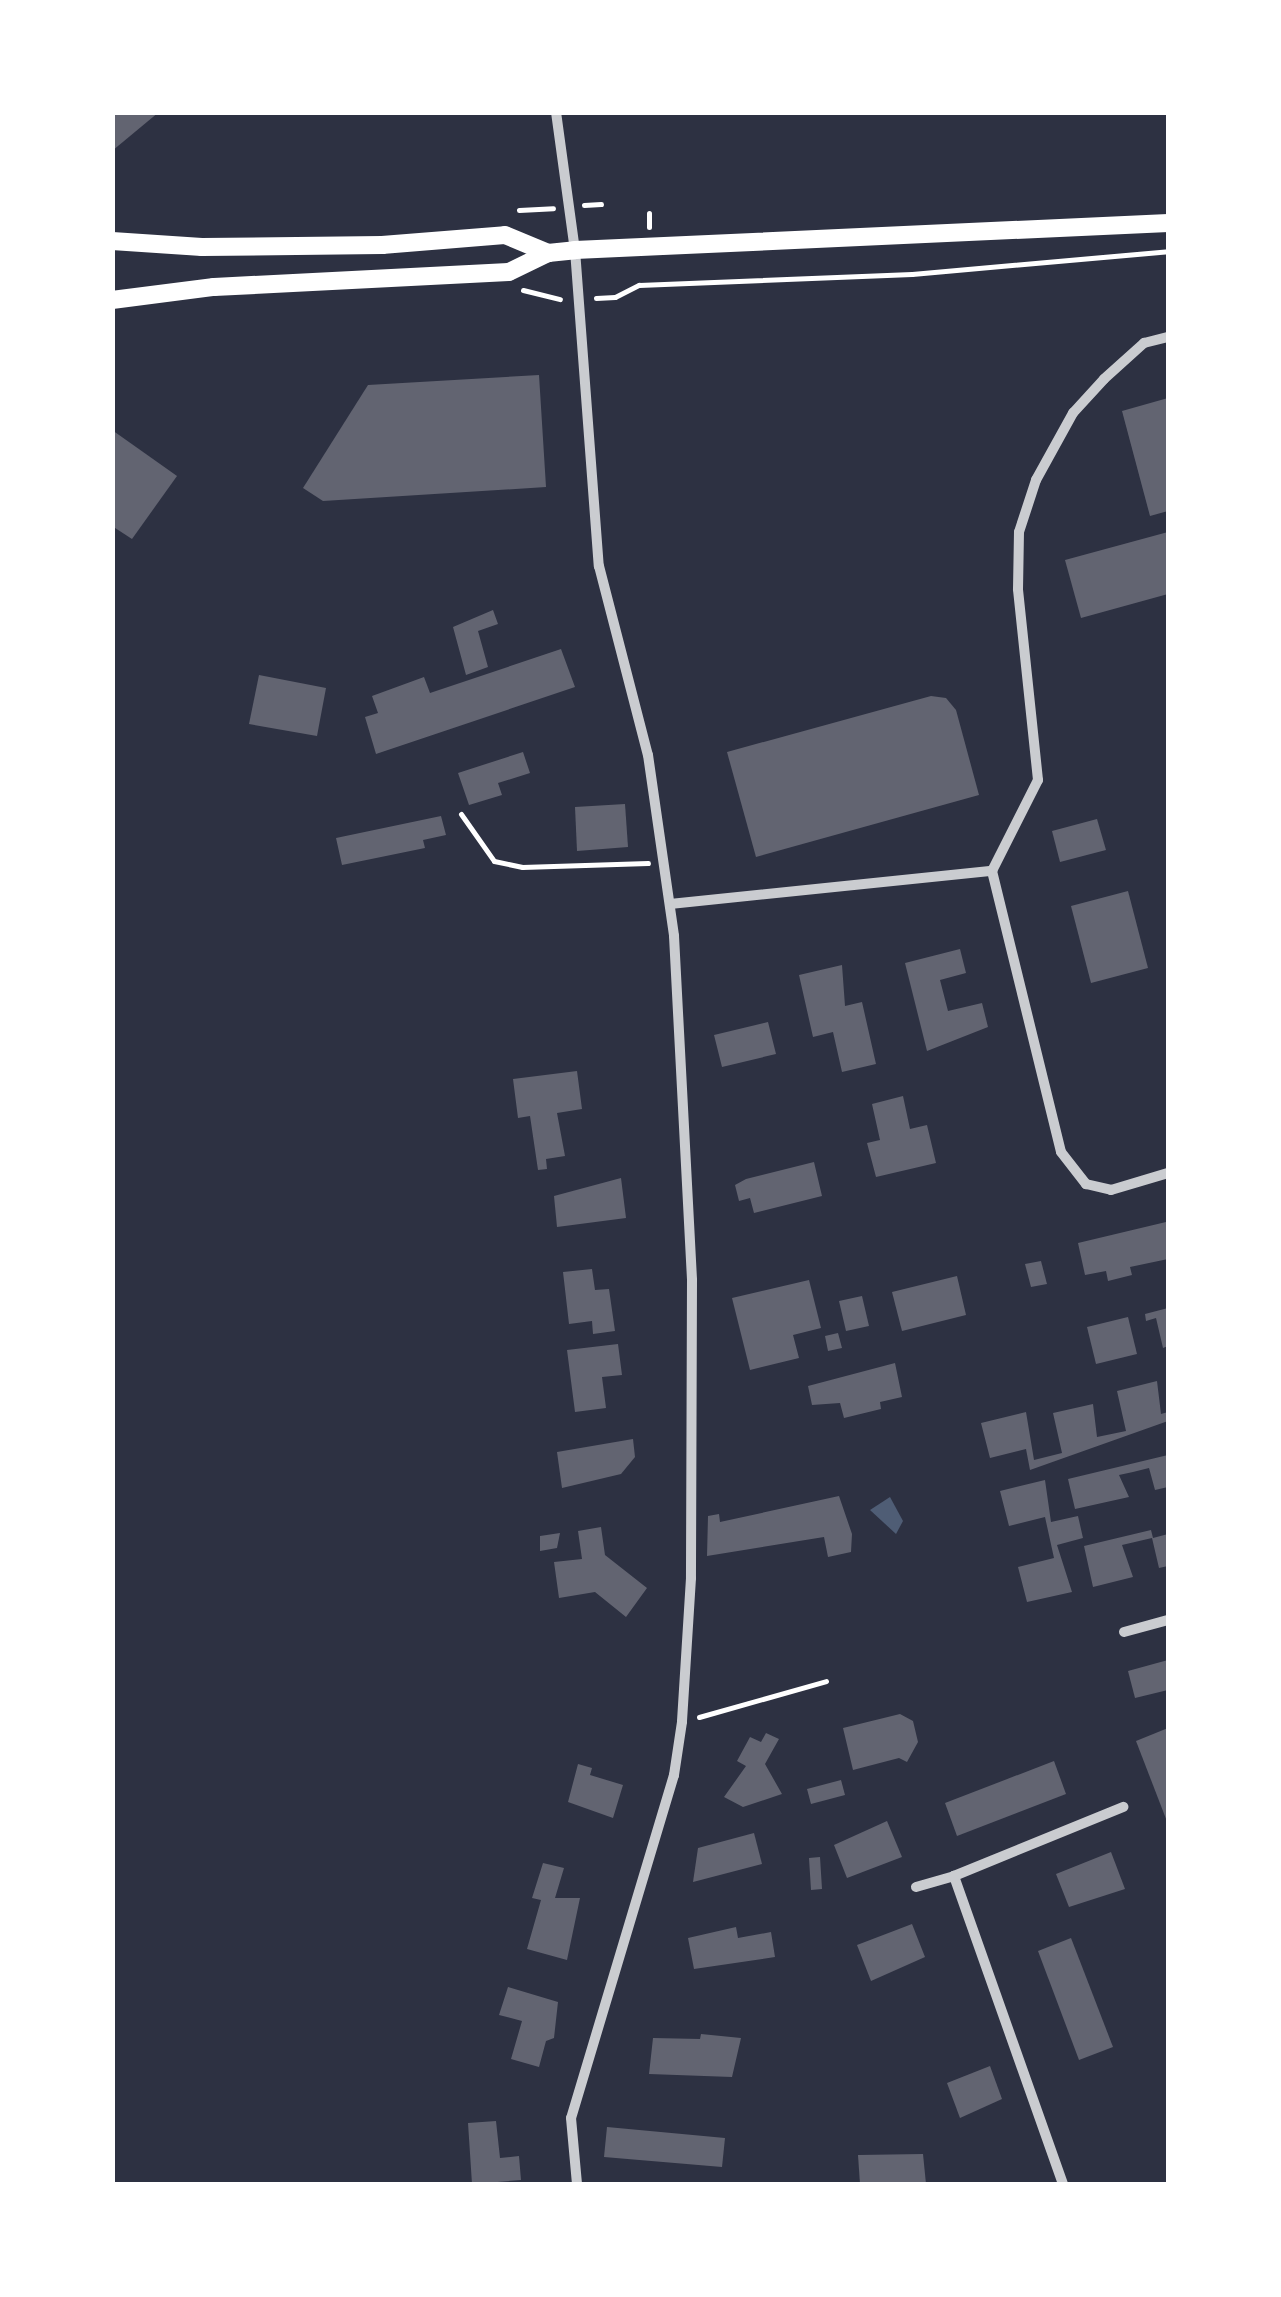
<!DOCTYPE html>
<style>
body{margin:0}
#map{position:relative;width:1281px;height:2297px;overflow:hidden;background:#2d3142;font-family:Jost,sans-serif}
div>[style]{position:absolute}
.water>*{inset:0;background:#4f5d75}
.building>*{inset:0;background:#626471}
.path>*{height:5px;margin:-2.5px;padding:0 2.5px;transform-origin:2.5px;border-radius:2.5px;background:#fff}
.minor>*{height:10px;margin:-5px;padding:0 5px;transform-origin:5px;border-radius:5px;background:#caccd0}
.primary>*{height:18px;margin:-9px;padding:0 9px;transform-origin:9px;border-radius:9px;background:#fff}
span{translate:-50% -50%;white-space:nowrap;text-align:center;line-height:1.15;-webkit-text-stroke:9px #fff;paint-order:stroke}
.frame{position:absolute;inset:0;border:115px solid #fff;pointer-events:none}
</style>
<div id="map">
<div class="water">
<i style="clip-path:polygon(890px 1497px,903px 1521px,896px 1534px,870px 1510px)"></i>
</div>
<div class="building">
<i style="clip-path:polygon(112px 112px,159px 112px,112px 151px)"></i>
<i style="clip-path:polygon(539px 375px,546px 487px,323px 501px,303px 488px,368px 385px)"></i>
<i style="clip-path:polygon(1168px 398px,1168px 511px,1150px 516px,1122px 411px)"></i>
<i style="clip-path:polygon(112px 430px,177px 476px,132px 539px,112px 526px)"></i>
<i style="clip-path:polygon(1168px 532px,1168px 594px,1081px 618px,1065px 560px)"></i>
<i style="clip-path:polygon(493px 610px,498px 624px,478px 631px,488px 667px,466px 675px,453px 627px)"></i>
<i style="clip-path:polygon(561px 649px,575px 687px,376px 754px,365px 717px,378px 713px,372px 696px,424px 677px,430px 693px)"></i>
<i style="clip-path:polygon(259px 675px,326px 688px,317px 736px,249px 724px)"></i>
<i style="clip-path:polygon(931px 696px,946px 698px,956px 710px,979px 795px,756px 857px,727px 752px)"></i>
<i style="clip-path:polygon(523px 752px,530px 773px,498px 783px,502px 795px,469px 805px,458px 773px)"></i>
<i style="clip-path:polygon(625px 804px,628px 847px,577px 851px,575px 807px)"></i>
<i style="clip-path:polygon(441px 816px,446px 835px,423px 840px,425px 848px,342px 865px,336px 838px)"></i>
<i style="clip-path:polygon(1097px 819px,1106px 850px,1060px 862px,1052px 831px)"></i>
<i style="clip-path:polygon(1128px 891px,1148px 968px,1091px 983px,1071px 906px)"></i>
<i style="clip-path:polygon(960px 949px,966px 973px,940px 980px,948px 1011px,982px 1003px,988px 1027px,927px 1051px,905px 963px)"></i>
<i style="clip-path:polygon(842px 965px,845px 1006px,862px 1002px,876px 1064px,842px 1072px,833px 1032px,813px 1037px,799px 975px)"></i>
<i style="clip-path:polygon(768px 1022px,776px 1054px,722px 1067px,714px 1035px)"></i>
<i style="clip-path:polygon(577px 1071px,582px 1109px,557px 1113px,565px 1156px,546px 1159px,547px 1169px,538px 1170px,530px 1116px,518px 1118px,513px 1079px)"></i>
<i style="clip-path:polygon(903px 1096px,910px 1129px,927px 1125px,936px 1163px,876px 1177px,867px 1143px,880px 1140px,872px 1104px)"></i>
<i style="clip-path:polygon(814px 1162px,822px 1196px,754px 1213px,750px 1198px,739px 1201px,735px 1185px,746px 1179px)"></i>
<i style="clip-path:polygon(621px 1178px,626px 1218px,557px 1227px,554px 1196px)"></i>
<i style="clip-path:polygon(1166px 1222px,1168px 1259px,1130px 1267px,1132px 1275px,1108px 1281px,1106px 1271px,1085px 1275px,1078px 1243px)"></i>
<i style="clip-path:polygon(1041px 1261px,1047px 1284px,1031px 1287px,1025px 1264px)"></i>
<i style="clip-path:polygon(592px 1269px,595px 1290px,609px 1289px,615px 1331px,593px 1334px,592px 1321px,569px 1324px,563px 1272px)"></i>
<i style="clip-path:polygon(957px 1276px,966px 1315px,902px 1331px,892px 1292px)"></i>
<i style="clip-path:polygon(809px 1280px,821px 1328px,793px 1335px,799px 1358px,750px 1370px,732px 1298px)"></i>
<i style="clip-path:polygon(862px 1296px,869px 1326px,846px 1331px,839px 1301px)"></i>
<i style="clip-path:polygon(1168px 1308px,1168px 1346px,1163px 1348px,1156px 1318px,1146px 1321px,1145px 1314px)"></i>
<i style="clip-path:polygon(1128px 1317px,1137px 1354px,1096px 1364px,1087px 1327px)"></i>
<i style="clip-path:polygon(838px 1333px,842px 1348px,828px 1351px,825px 1336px)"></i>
<i style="clip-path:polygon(618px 1344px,622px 1375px,602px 1377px,606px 1408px,575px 1412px,567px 1350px)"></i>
<i style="clip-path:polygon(895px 1363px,902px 1397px,880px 1402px,881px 1409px,844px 1418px,840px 1403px,812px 1405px,808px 1386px)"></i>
<i style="clip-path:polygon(1157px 1381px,1161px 1414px,1168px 1412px,1168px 1421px,1030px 1470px,1026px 1449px,990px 1458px,981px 1423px,1026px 1412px,1034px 1460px,1062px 1453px,1053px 1413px,1093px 1404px,1097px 1437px,1126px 1431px,1117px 1391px)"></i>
<i style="clip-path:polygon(633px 1439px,635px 1457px,621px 1474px,562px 1488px,557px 1452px)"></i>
<i style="clip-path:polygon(1168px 1455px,1168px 1487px,1155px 1490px,1149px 1468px,1133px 1472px,1119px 1475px,1129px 1497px,1075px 1509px,1068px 1479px)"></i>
<i style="clip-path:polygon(1045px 1480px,1051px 1522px,1078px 1516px,1083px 1538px,1057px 1545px,1072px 1592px,1027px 1602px,1018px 1567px,1054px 1558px,1045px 1517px,1009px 1526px,1000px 1491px)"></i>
<i style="clip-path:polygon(839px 1496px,852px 1534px,851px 1552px,828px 1557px,824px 1537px,707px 1556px,708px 1516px,719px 1514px,720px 1522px)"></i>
<i style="clip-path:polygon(601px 1527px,605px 1555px,647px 1588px,626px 1617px,595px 1592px,559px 1598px,554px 1562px,582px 1559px,578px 1531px)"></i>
<i style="clip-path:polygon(1151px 1530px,1153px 1538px,1168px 1534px,1168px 1566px,1159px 1568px,1152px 1538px,1122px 1545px,1133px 1577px,1093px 1587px,1084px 1546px)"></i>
<i style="clip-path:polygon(560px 1533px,557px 1548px,540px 1551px,540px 1536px)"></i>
<i style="clip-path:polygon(1168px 1660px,1168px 1690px,1135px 1698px,1128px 1671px)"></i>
<i style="clip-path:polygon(900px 1714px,913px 1721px,918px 1742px,907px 1762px,899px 1758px,853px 1770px,843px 1728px)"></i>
<i style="clip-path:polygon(1168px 1728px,1168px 1824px,1136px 1741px)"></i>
<i style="clip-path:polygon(766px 1733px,779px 1739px,765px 1764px,782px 1794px,743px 1807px,724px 1797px,746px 1766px,737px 1761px,750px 1737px,761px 1742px)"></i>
<i style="clip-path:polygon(1054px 1761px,1066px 1794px,957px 1836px,945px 1803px)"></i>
<i style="clip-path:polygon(578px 1764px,592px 1768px,590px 1775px,623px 1785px,613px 1818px,568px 1802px)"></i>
<i style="clip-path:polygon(841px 1780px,845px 1795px,811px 1804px,807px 1789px)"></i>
<i style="clip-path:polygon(887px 1821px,902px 1857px,847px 1878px,834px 1845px)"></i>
<i style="clip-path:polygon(754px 1833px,762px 1864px,693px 1882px,698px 1848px)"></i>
<i style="clip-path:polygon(1111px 1852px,1125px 1889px,1069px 1907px,1056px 1874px)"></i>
<i style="clip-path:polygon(820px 1857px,822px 1889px,811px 1890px,809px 1858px)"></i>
<i style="clip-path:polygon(543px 1863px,564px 1868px,555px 1898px,580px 1898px,567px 1960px,527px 1949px,541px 1900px,532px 1898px)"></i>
<i style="clip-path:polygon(912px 1924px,925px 1957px,871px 1981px,857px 1945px)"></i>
<i style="clip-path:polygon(736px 1927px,738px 1938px,771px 1932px,775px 1957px,694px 1969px,688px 1938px)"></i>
<i style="clip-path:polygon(1071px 1938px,1113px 2047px,1079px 2060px,1038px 1951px)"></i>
<i style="clip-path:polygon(508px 1987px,558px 2002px,554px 2038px,546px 2041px,539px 2067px,511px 2059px,522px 2021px,499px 2015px)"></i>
<i style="clip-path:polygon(701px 2034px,741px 2038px,732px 2077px,649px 2074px,653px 2038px,700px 2039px)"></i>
<i style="clip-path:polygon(990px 2066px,1002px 2099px,960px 2118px,947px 2083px)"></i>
<i style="clip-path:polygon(496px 2121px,500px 2158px,519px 2156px,521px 2180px,472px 2184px,468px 2123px)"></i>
<i style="clip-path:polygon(607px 2127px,725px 2138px,722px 2167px,604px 2157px)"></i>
<i style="clip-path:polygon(923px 2154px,926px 2184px,860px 2184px,858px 2155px)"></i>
</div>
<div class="path">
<i style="left:584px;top:205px;width:17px;rotate:-3deg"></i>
<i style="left:519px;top:210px;width:34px;rotate:-3deg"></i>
<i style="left:649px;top:213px;width:14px;rotate:90deg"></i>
<i style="left:523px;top:290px;width:38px;rotate:14deg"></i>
<i style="left:596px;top:298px;width:19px;rotate:-3deg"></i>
<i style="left:615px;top:297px;width:27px;rotate:-27deg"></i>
<i style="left:639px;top:285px;width:273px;rotate:-2.3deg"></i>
<i style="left:912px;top:274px;width:257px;rotate:-5.1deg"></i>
<i style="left:461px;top:814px;width:57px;rotate:54.9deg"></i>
<i style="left:494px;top:861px;width:29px;rotate:12deg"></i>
<i style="left:522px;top:867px;width:126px;rotate:-1.8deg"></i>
<i style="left:699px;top:1717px;width:132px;rotate:-15.8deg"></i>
</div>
<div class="minor">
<i style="left:556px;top:112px;width:139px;rotate:82.2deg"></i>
<i style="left:575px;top:250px;width:317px;rotate:85.7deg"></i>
<i style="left:599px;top:566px;width:195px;rotate:75.5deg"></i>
<i style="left:648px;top:755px;width:183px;rotate:81.8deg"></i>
<i style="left:674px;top:936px;width:344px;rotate:87deg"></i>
<i style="left:692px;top:1280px;width:298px;rotate:90.2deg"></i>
<i style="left:691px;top:1578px;width:144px;rotate:93.6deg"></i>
<i style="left:682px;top:1722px;width:54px;rotate:98.6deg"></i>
<i style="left:674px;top:1775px;width:358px;rotate:106.7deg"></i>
<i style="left:571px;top:2118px;width:66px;rotate:84.8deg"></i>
<i style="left:992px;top:871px;width:102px;rotate:-63.2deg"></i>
<i style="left:1038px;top:780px;width:192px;rotate:-96deg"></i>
<i style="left:1018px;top:589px;width:57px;rotate:-89deg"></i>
<i style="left:1019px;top:532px;width:55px;rotate:-71.9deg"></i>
<i style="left:1036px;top:480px;width:77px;rotate:-61.1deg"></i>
<i style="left:1073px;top:413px;width:46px;rotate:-47.6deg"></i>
<i style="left:1104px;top:379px;width:54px;rotate:-42deg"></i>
<i style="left:1144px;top:343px;width:25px;rotate:-14deg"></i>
<i style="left:670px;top:904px;width:324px;rotate:-5.9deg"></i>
<i style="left:992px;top:871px;width:289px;rotate:76.2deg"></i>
<i style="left:1061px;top:1152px;width:41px;rotate:52deg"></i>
<i style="left:1086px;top:1184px;width:26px;rotate:13deg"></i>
<i style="left:1111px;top:1190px;width:59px;rotate:-16.6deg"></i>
<i style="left:1124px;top:1632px;width:46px;rotate:-15.3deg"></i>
<i style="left:916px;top:1887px;width:40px;rotate:-16deg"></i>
<i style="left:1063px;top:2184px;width:327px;rotate:-109.5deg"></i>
<i style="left:954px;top:1876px;width:183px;rotate:-22.2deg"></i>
</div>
<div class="primary">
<i style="left:112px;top:241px;width:90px;rotate:3.8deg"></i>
<i style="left:202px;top:247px;width:180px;rotate:-0.6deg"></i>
<i style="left:382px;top:245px;width:123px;rotate:-4.6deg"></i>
<i style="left:505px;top:235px;width:47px;rotate:22.7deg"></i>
<i style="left:112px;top:300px;width:103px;rotate:-7.3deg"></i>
<i style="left:214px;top:287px;width:295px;rotate:-2.9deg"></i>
<i style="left:509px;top:272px;width:43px;rotate:-26deg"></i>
<i style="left:548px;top:253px;width:27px;rotate:-6deg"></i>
<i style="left:575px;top:250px;width:594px;rotate:-2.61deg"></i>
</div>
<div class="frame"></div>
</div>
